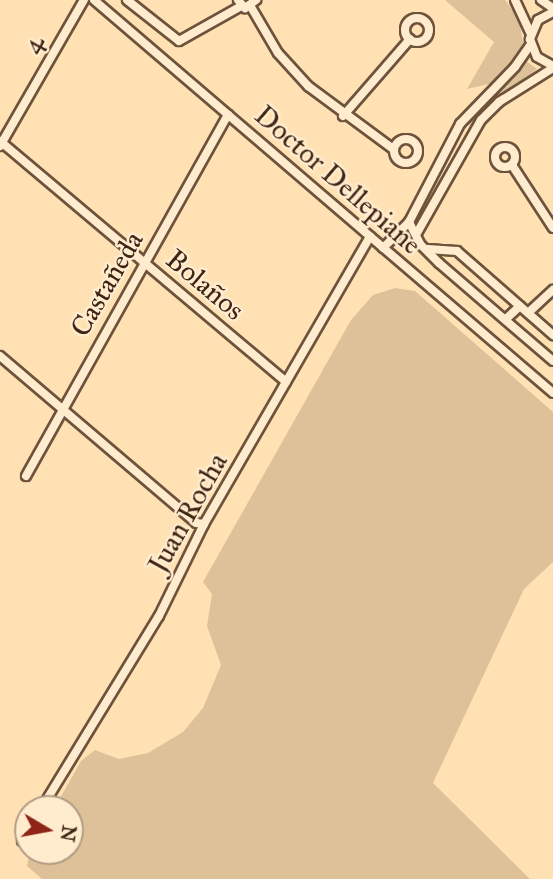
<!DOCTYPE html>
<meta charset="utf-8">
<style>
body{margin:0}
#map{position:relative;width:553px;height:879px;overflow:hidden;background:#ffe1b3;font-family:"IM FELL Great Primer",serif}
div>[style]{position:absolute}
.green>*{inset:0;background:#dec198}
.roads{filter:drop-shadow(2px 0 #6e533c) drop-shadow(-2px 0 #6e533c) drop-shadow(0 2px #6e533c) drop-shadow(0 -2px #6e533c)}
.minor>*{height:8px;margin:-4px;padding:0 4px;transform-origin:4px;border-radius:4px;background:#ffecce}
.minor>.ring{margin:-4px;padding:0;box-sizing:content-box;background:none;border:8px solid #ffecce;border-radius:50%}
span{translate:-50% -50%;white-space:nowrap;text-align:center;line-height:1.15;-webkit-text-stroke:5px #ffecce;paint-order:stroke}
.street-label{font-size:28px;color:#3e2414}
.north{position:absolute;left:14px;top:795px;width:70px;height:70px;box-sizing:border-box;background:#ffecce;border:2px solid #b29c84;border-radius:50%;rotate:100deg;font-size:19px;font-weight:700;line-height:28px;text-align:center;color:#3e2414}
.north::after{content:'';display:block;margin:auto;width:24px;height:32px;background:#8f2418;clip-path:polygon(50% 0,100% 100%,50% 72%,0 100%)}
</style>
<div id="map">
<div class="green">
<i style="clip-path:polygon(445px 0,505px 0,519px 19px,523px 43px,518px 59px,494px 83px,467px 89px,494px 42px)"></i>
<i style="clip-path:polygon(526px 61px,537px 69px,468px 126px,470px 118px)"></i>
<i style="clip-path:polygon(395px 288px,415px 291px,553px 412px,553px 562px,524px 589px,433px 783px,530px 879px,42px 879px,27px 866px,30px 851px,70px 851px,70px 809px,54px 809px,81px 761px,95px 750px,119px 759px,148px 753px,183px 732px,203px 708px,221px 665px,207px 626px,212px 594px,203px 582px,351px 320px,373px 295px)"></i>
</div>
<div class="roads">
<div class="minor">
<i style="left:94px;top:0;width:604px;rotate:40.57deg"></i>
<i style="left:127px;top:0;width:66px;rotate:38.3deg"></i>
<i style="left:179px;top:41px;width:71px;rotate:-29.4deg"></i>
<i style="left:238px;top:0;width:11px;rotate:49deg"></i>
<i style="left:245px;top:8px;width:14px;rotate:-36deg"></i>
<i style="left:515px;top:0;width:38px;rotate:65deg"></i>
<i style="left:541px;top:0;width:14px;rotate:34deg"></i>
<i style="left:251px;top:7px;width:53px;rotate:59.6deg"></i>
<i style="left:278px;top:53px;width:45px;rotate:47.7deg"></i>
<i style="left:308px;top:86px;width:106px;rotate:36.5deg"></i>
<i style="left:553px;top:12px;width:17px;rotate:152deg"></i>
<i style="left:538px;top:20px;width:21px;rotate:113deg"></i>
<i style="left:530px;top:39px;width:19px;rotate:69deg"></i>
<i style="left:537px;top:57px;width:18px;rotate:29deg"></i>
<i class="ring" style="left:405px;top:18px;width:16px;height:16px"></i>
<i style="left:531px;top:44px;width:28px;rotate:125deg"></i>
<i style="left:515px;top:67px;width:79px;rotate:134deg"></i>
<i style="left:460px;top:124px;width:110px;rotate:117.5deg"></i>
<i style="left:409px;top:222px;width:25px;rotate:63deg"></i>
<i style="left:420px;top:244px;width:27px;rotate:45deg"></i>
<i style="left:439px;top:263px;width:150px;rotate:40.7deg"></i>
<i style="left:343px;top:116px;width:102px;rotate:-49deg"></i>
<i class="ring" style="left:394px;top:139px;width:16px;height:16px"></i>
<i style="left:0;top:141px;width:374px;rotate:40.1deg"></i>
<i style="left:0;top:146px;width:168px;rotate:-60.1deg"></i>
<i class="ring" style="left:495px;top:147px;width:12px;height:12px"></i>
<i style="left:512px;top:165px;width:75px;rotate:56.9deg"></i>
<i style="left:417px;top:233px;width:130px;rotate:-60.5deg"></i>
<i style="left:481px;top:120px;width:25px;rotate:-45deg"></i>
<i style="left:499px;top:102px;width:64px;rotate:-32.2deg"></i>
<i style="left:383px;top:248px;width:37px;rotate:-45deg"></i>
<i style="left:428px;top:249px;width:29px;rotate:4deg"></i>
<i style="left:457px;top:251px;width:128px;rotate:41.2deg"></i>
<i style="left:528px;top:313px;width:34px;rotate:-43deg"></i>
<i style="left:506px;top:319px;width:19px;rotate:-43deg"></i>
<i style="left:0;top:356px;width:257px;rotate:40.4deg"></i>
<i style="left:196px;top:523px;width:8px;rotate:7deg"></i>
<i style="left:26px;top:476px;width:414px;rotate:-60.8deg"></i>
<i style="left:41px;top:809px;width:226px;rotate:-58.6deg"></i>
<i style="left:159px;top:616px;width:102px;rotate:-63.9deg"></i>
<i style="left:204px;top:524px;width:332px;rotate:-60deg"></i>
<i style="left:22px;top:841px;width:12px;rotate:-59deg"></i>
</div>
</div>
<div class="street-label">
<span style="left:33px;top:44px;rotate:-60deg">4</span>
<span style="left:338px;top:180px;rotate:41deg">Doctor Dellepiane</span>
<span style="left:107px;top:284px;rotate:-60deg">Castañeda</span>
<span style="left:205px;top:285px;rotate:40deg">Bolaños</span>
<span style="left:188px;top:513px;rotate:-61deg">Juan Rocha</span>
</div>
<div class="north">N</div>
</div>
